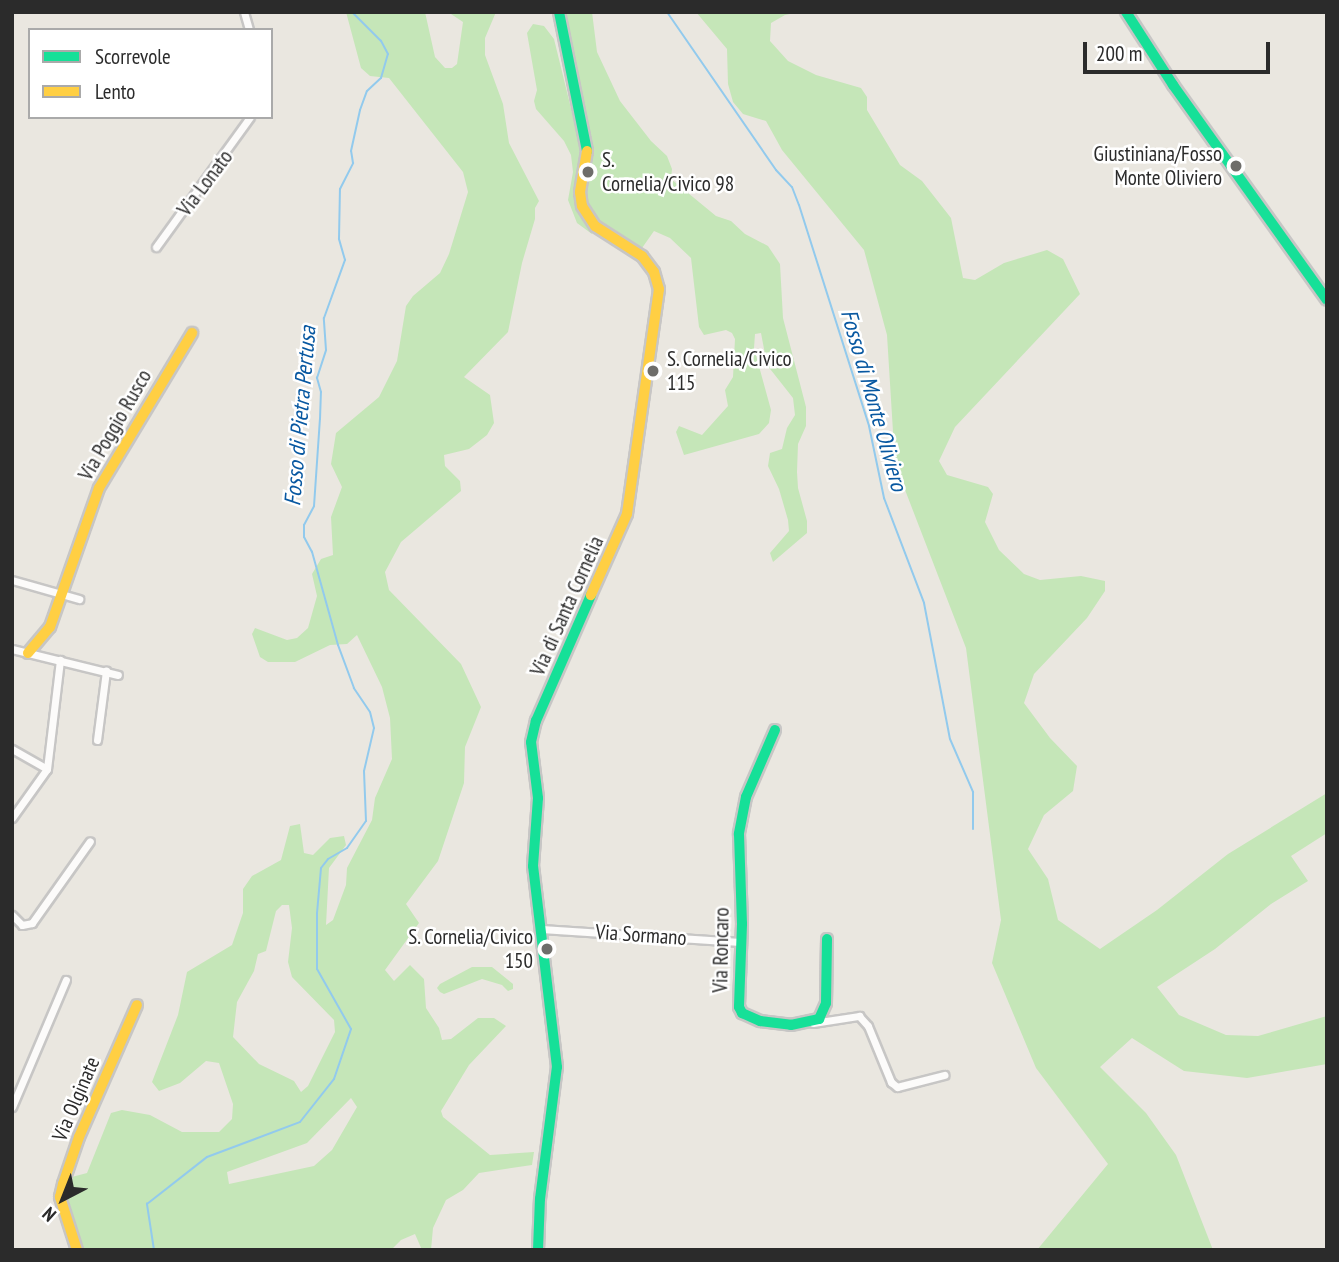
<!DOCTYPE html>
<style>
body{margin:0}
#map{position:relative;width:1339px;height:1262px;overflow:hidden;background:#eae7e0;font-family:"PT Sans Narrow",sans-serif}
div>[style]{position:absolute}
.green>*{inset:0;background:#c5e6b8}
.stream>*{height:2px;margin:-1px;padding:0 1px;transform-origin:1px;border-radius:1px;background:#92caed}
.roads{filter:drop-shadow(2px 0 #c7c6c5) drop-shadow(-2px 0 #c7c6c5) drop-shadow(0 2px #c7c6c5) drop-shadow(0 -2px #c7c6c5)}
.street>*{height:7px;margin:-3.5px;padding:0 3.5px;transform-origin:3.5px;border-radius:3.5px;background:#fcfbfa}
.fast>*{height:10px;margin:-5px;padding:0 5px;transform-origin:5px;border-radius:5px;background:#16e098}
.slow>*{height:10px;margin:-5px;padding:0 5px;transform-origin:5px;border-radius:5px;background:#ffcf43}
.dots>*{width:19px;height:19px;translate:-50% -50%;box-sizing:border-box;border:4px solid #fff;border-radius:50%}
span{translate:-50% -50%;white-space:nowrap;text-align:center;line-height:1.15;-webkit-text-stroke:5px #fff;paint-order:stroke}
.poi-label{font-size:21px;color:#2b2b2b}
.right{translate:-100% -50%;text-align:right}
.left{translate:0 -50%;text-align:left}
.street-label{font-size:21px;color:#2b2b2b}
.water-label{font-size:23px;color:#0858a1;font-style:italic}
.frame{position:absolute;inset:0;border:14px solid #2b2b2b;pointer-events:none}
.legend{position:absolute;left:28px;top:28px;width:245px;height:91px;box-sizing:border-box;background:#fff;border:2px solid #aaa;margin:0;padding:9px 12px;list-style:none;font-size:21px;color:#2b2b2b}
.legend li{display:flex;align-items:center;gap:14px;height:35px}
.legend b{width:35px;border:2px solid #aaa}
.north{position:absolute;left:28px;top:1164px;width:70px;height:70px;-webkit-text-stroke:5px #fff;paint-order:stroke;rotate:222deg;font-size:19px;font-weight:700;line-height:28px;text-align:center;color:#2b2b2b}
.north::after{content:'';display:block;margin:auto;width:24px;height:32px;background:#2b2b2b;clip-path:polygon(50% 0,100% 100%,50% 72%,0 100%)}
.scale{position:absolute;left:1083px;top:42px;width:187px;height:32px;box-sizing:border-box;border:4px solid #2b2b2b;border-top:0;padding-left:9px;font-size:21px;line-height:24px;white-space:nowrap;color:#2b2b2b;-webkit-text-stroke:5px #fff;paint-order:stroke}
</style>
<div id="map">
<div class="green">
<i style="clip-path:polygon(evenodd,346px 12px,425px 12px,435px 57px,445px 68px,452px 68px,457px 64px,463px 22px,448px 12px,496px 12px,485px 38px,485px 55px,503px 104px,509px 143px,539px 201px,535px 208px,535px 219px,522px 263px,508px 332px,464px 377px,490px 395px,494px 423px,487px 435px,469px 449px,444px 455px,445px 466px,460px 481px,461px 491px,401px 542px,385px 572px,389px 590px,461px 664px,481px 707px,465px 747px,464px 783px,438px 861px,406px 904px,419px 923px,385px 970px,394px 981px,410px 965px,424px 979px,426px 1008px,439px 1028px,442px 1040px,451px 1039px,478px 1018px,494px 1018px,506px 1026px,469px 1065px,441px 1111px,443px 1117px,490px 1155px,534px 1152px,532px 1165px,479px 1173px,463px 1190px,446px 1200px,433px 1228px,431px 1250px,422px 1250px,415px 1234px,401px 1240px,391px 1250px,83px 1250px,67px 1204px,68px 1178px,87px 1173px,111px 1113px,122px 1110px,150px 1115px,182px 1132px,219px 1132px,232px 1119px,233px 1104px,219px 1063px,206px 1061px,180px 1083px,159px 1091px,152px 1082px,178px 1015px,187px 972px,232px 945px,243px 913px,243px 889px,252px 876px,281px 860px,290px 826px,300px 824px,304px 853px,313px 855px,330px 838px,344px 836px,346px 845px,329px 868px,326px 925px,333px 920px,346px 885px,347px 868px,372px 820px,375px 798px,392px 759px,390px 718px,382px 687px,357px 635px,347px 644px,330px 645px,295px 662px,268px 662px,260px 657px,252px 634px,255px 628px,287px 640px,297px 638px,308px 628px,317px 596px,312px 574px,321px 559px,333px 555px,331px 517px,342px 487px,331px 464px,336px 433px,379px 397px,397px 361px,406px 306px,413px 296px,440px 273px,449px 254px,468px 192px,463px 172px,389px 78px,370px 76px,361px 68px,346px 12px,282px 905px,289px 905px,292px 928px,288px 962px,292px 977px,334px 1020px,335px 1032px,308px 1086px,301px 1092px,294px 1081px,259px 1064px,233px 1037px,237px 1002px,254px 971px,258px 954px,266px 951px,276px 911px,282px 905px,346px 12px,351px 1098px,357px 1107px,332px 1150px,314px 1166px,229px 1184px,227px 1172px,307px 1143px,351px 1098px)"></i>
<i style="clip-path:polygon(563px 12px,592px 12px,597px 52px,620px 101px,651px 141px,667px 156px,672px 169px,671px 179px,716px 216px,731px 221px,745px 234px,768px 246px,780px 264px,783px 318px,806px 407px,806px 426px,798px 444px,797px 472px,798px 488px,807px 521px,807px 533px,773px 562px,770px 553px,789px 531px,788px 520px,779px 489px,768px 466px,770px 453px,782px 449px,787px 428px,795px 415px,793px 398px,767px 365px,761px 333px,755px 334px,754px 348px,771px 410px,769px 423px,759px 434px,684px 455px,676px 432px,679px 426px,702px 435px,728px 406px,725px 390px,733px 377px,735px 339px,732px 333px,726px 330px,704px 335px,699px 327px,691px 258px,670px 238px,654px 231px,642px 248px,605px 229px,591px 214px,584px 199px,591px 156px)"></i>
<i style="clip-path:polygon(696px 12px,800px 12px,785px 15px,771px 23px,770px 41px,788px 61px,816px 75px,861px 88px,867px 97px,867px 110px,900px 165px,922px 181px,951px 218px,963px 278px,975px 280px,1004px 263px,1047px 250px,1063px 259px,1080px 294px,955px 427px,939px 461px,947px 475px,988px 487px,993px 494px,985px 522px,999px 550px,1024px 574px,1040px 580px,1081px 576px,1105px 581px,1105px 591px,1087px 618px,1034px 674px,1024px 703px,1050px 738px,1077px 766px,1073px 791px,1044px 815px,1028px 849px,1048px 879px,1058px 920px,1100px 949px,1157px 910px,1228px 854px,1327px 793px,1327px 833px,1291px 856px,1308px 881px,1271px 904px,1215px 949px,1157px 987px,1179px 1015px,1226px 1035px,1258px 1036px,1327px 1016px,1327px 1064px,1247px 1078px,1184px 1071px,1132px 1038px,1100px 1067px,1146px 1113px,1176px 1155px,1213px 1250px,1037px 1250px,1108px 1164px,1036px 1068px,992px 963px,1001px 920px,966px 648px,895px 464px,887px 335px,864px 250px,782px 150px,766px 121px,743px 114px,733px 102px,728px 84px,727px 49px)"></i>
<i style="clip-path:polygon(533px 24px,544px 26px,554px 39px,580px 145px,581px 168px,575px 194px,578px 210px,593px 230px,592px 234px,577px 223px,568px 200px,573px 172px,571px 155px,564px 141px,536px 109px,534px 101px,537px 90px,527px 33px)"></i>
<i style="clip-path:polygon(472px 967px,492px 967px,513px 984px,513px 989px,508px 991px,502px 985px,482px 979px,444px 994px,440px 992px,437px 988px,440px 984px)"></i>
</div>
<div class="stream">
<i style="left:667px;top:12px;width:192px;rotate:55.4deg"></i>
<i style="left:776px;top:170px;width:23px;rotate:47deg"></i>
<i style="left:792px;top:187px;width:19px;rotate:69deg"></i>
<i style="left:799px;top:205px;width:232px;rotate:72.4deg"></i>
<i style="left:869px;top:426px;width:74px;rotate:78.2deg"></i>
<i style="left:884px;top:498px;width:112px;rotate:69.1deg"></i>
<i style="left:924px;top:603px;width:138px;rotate:79.2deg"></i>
<i style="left:950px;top:739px;width:58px;rotate:66.5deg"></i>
<i style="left:973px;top:792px;width:37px;rotate:90deg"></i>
<i style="left:154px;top:1250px;width:47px;rotate:-98.7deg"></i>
<i style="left:147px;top:1204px;width:76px;rotate:-38.1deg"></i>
<i style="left:207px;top:1157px;width:99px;rotate:-20.6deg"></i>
<i style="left:300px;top:1122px;width:55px;rotate:-51.7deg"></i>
<i style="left:334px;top:1079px;width:53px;rotate:-71.2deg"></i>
<i style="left:351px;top:1029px;width:69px;rotate:-119.5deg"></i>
<i style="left:317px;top:969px;width:56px;rotate:-90deg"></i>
<i style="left:317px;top:913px;width:45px;rotate:-84.9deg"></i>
<i style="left:321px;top:868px;width:11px;rotate:-52deg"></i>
<i style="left:328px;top:859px;width:22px;rotate:-30deg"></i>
<i style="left:347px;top:848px;width:33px;rotate:-55deg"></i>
<i style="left:366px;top:821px;width:50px;rotate:-92.3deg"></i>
<i style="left:364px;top:771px;width:44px;rotate:-76.9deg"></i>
<i style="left:374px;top:728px;width:16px;rotate:-104deg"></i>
<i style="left:370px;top:712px;width:29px;rotate:-124deg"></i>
<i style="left:354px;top:688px;width:46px;rotate:-110.4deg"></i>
<i style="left:338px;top:645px;width:97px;rotate:-105.6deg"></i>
<i style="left:312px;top:552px;width:17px;rotate:-118deg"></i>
<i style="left:304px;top:537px;width:12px;rotate:-90deg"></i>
<i style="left:304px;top:525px;width:21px;rotate:-62deg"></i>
<i style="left:314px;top:506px;width:87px;rotate:-86.1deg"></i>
<i style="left:320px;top:419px;width:27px;rotate:-88deg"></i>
<i style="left:321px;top:392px;width:15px;rotate:-106deg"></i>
<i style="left:317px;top:378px;width:29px;rotate:-72deg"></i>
<i style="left:326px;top:350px;width:32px;rotate:-94deg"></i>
<i style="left:324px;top:318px;width:62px;rotate:-70.1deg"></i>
<i style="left:345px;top:260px;width:22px;rotate:-106deg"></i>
<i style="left:339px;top:239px;width:50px;rotate:-88.9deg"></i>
<i style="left:340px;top:189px;width:29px;rotate:-63deg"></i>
<i style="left:353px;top:163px;width:12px;rotate:-99deg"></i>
<i style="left:351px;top:151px;width:42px;rotate:-77.6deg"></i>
<i style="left:360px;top:110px;width:20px;rotate:-70deg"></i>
<i style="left:367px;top:91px;width:19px;rotate:-43deg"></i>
<i style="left:381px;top:78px;width:25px;rotate:-74deg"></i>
<i style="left:388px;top:54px;width:15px;rotate:-118deg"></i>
<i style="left:381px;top:41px;width:41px;rotate:-135deg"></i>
</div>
<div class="roads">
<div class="street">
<i style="left:244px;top:12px;width:19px;rotate:74deg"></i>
<i style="left:156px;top:247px;width:160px;rotate:-54.1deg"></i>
<i style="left:12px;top:580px;width:70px;rotate:15.8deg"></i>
<i style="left:12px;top:649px;width:109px;rotate:13.8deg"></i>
<i style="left:97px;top:740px;width:70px;rotate:-82.6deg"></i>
<i style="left:12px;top:749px;width:40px;rotate:29.7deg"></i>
<i style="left:12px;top:818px;width:60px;rotate:-54.5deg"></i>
<i style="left:47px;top:769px;width:110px;rotate:-83.2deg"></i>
<i style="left:12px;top:915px;width:14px;rotate:45deg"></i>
<i style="left:22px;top:925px;width:10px;rotate:-11deg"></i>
<i style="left:32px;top:923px;width:100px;rotate:-54.7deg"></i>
<i style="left:541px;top:929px;width:200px;rotate:3.7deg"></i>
<i style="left:813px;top:1023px;width:47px;rotate:-8.7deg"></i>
<i style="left:859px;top:1016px;width:13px;rotate:48deg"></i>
<i style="left:868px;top:1026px;width:61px;rotate:67.7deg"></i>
<i style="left:891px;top:1082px;width:8px;rotate:40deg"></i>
<i style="left:897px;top:1087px;width:49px;rotate:-14.3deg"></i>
<i style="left:12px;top:1107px;width:138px;rotate:-67deg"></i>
</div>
<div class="fast">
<i style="left:559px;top:12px;width:142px;rotate:78.6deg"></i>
<i style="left:1126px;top:12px;width:87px;rotate:57.2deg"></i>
<i style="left:1173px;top:85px;width:264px;rotate:54.4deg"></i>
<i style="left:775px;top:730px;width:73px;rotate:113.4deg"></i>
<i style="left:746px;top:797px;width:38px;rotate:101deg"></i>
<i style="left:739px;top:834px;width:90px;rotate:88.1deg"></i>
<i style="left:742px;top:924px;width:83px;rotate:92.1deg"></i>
<i style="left:739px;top:1007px;width:7px;rotate:63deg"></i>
<i style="left:742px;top:1013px;width:20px;rotate:24deg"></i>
<i style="left:760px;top:1021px;width:31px;rotate:7deg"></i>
<i style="left:791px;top:1025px;width:29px;rotate:-12deg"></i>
<i style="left:819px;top:1019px;width:17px;rotate:-66deg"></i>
<i style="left:826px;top:1003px;width:64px;rotate:-89.1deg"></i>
<i style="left:538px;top:1250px;width:51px;rotate:-87.8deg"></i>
<i style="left:540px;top:1199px;width:133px;rotate:-82.7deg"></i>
<i style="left:557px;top:1067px;width:202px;rotate:-96.8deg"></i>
<i style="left:533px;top:866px;width:68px;rotate:-85.8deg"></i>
<i style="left:538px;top:798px;width:56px;rotate:-97.1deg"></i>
<i style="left:531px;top:742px;width:22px;rotate:-77deg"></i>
<i style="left:536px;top:721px;width:137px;rotate:-66.4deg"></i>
</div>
<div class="slow">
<i style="left:587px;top:151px;width:42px;rotate:99.7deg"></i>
<i style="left:580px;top:192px;width:14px;rotate:82deg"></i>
<i style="left:582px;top:206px;width:24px;rotate:57deg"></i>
<i style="left:595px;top:226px;width:56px;rotate:32.6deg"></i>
<i style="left:642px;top:256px;width:20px;rotate:53deg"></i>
<i style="left:654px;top:272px;width:18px;rotate:74deg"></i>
<i style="left:659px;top:289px;width:227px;rotate:98.1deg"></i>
<i style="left:627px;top:514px;width:89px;rotate:114deg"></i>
<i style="left:28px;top:653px;width:34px;rotate:-50deg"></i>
<i style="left:50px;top:627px;width:147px;rotate:-70.6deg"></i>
<i style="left:99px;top:488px;width:181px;rotate:-59deg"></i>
<i style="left:77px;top:1250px;width:56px;rotate:-107.8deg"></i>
<i style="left:60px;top:1197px;width:13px;rotate:-77deg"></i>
<i style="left:63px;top:1184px;width:50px;rotate:-71.2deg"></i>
<i style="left:79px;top:1137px;width:144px;rotate:-66.3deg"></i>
</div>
</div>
<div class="dots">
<i style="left:1236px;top:166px;background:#6e6d6a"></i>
<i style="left:588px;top:172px;background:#6e6d6a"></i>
<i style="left:653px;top:371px;background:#6e6d6a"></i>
<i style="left:547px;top:949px;background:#6e6d6a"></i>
</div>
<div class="poi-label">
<span class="right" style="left:1222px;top:166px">Giustiniana/Fosso<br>Monte Oliviero</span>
<span class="left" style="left:602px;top:172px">S.<br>Cornelia/Civico 98</span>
<span class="left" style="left:667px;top:371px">S. Cornelia/Civico<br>115</span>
<span class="right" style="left:533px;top:949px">S. Cornelia/Civico<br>150</span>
</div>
<div class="street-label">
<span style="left:205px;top:183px;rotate:-53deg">Via Lonato</span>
<span style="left:115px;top:425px;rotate:-60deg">Via Poggio Rusco</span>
<span style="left:567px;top:606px;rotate:-66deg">Via di Santa Cornelia</span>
<span style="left:641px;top:935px;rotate:4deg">Via Sormano</span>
<span style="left:721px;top:950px;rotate:-89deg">Via Roncaro</span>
<span style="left:76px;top:1099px;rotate:-67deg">Via Olginate</span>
</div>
<div class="water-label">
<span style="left:874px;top:400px;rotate:74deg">Fosso di Monte Oliviero</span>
<span style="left:300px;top:416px;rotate:-85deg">Fosso di Pietra Pertusa</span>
</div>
<div class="frame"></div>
<ul class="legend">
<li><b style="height:9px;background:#16e098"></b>Scorrevole</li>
<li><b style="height:9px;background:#ffcf43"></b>Lento</li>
</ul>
<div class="north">N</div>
<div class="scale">200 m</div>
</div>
